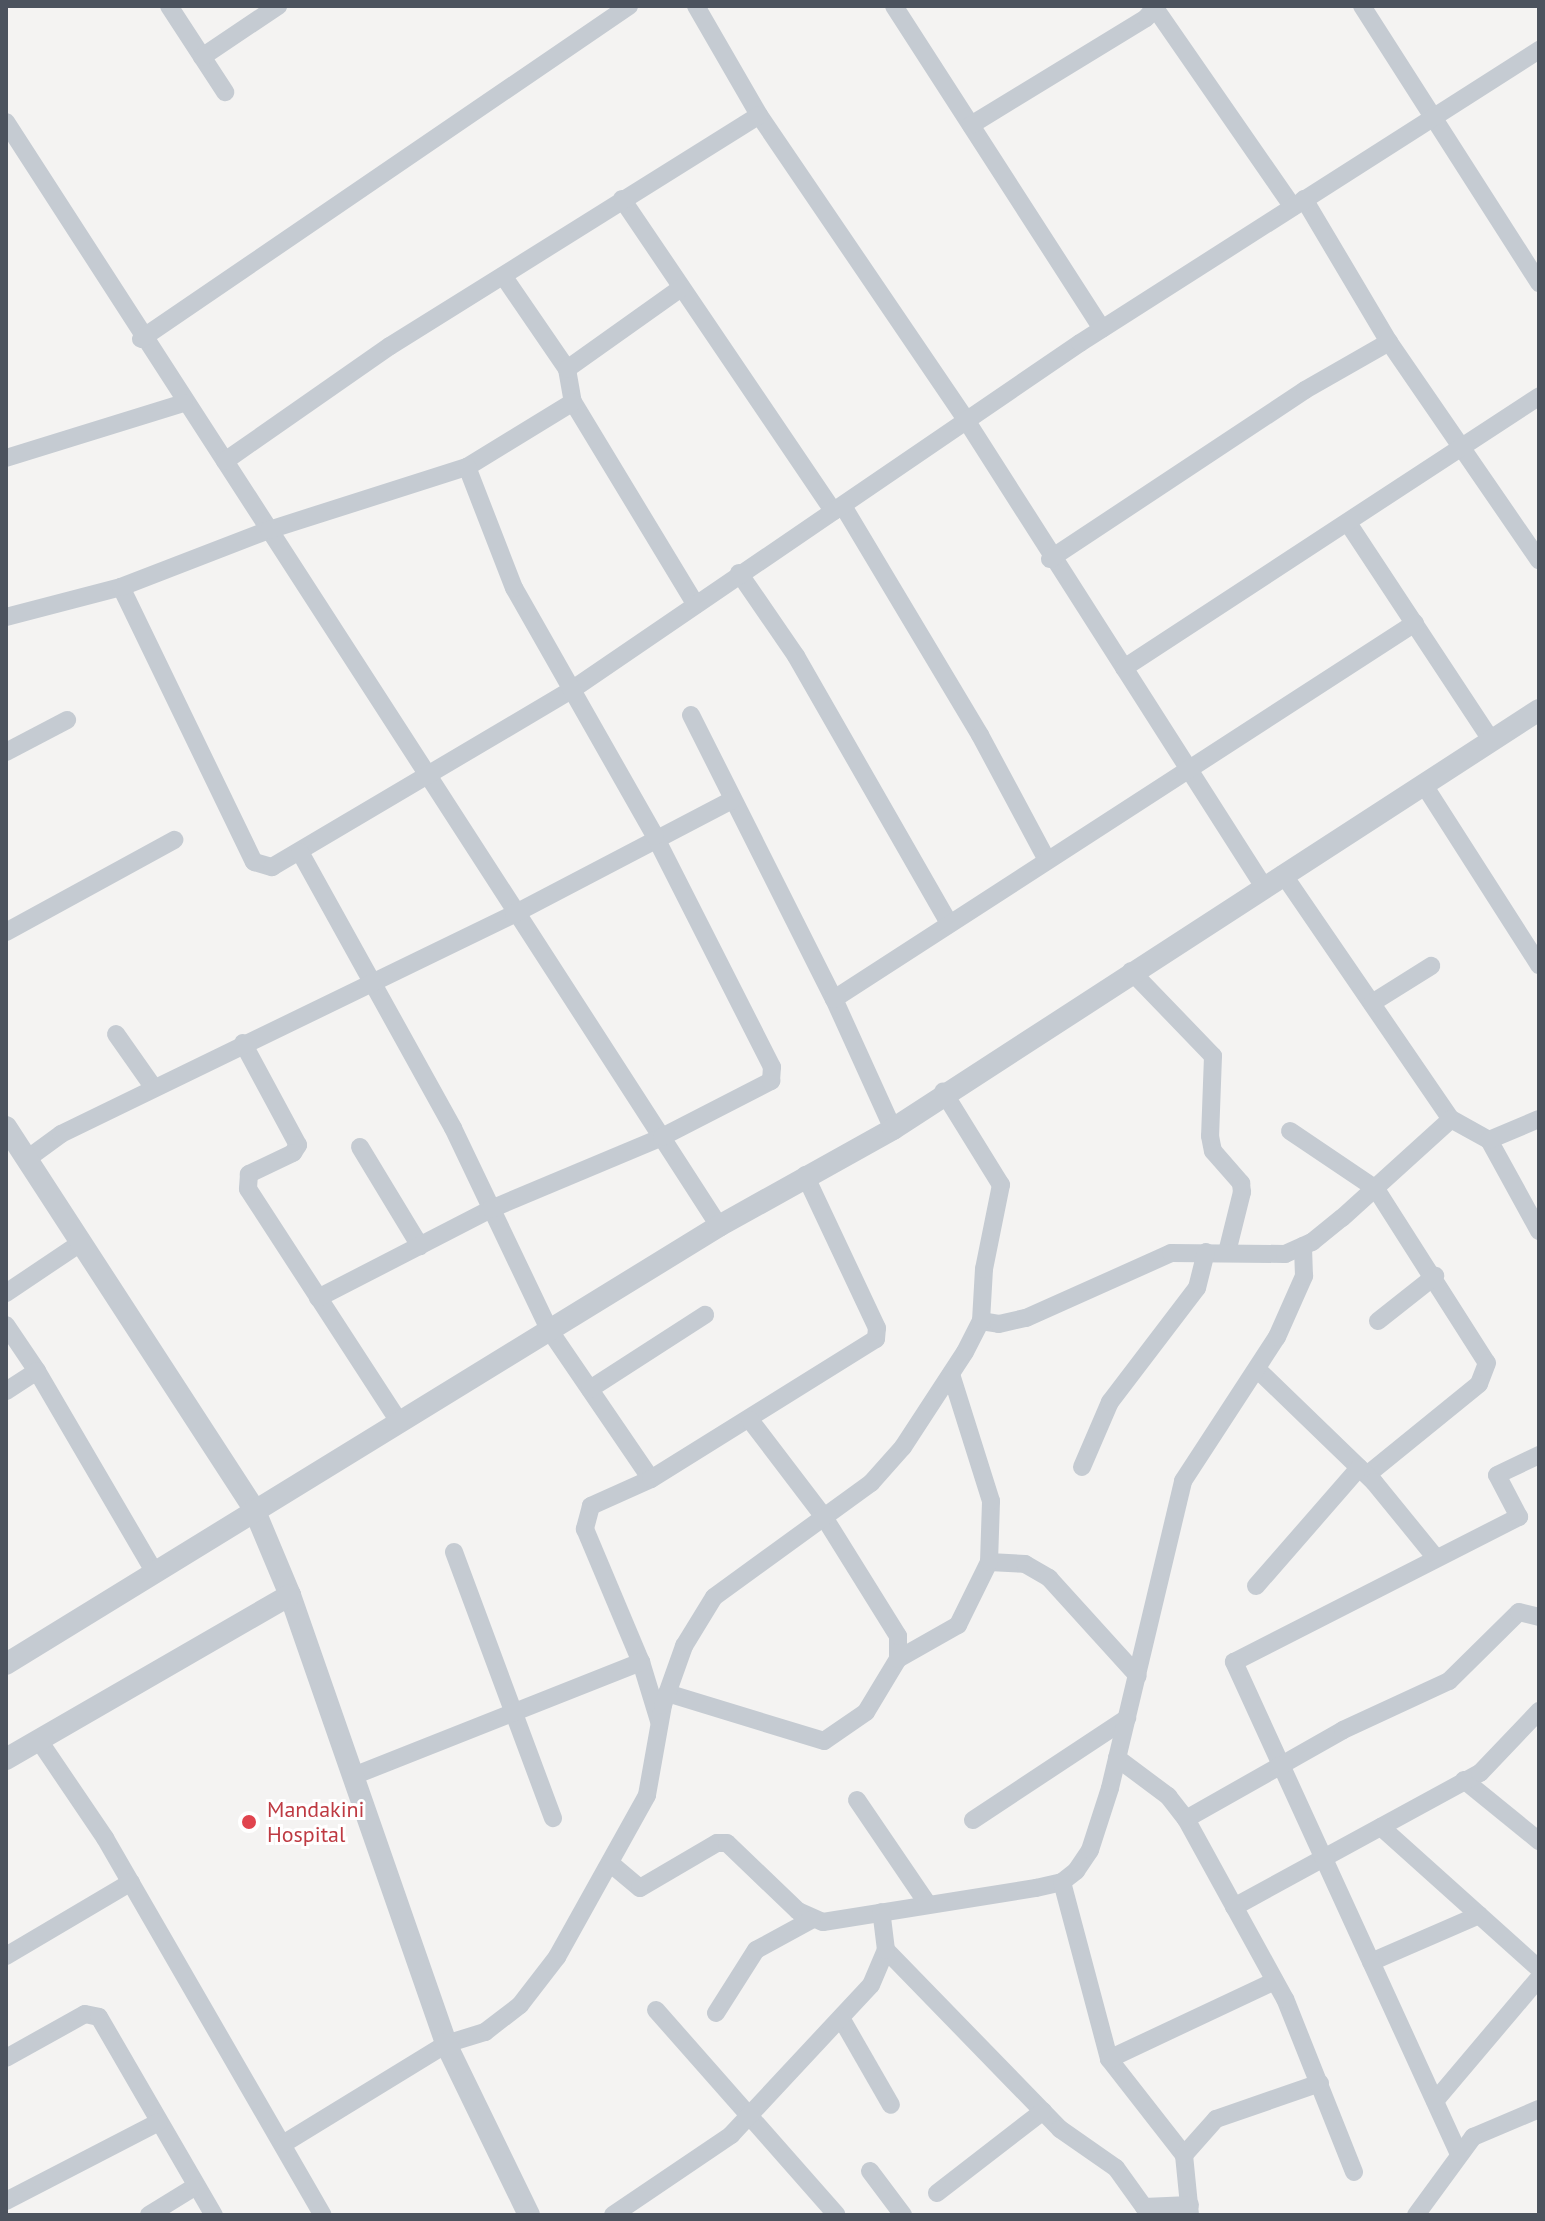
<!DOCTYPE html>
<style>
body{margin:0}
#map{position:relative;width:1545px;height:2221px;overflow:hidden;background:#f4f3f2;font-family:"PT Sans",sans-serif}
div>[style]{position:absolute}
.minor>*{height:18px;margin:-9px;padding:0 9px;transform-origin:9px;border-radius:9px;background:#c5cbd2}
.tertiary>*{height:22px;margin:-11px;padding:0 11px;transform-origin:11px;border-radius:11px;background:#c5cbd2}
.dots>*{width:22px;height:22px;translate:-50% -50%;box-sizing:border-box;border:4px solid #fff;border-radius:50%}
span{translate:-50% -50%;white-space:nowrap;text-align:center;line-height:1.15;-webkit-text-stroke:6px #fff;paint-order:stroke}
.health-label{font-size:22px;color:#be3a42}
.left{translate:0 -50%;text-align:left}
.frame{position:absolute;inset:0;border:8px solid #4c535e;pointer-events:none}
</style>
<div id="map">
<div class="minor">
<i style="left:169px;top:6px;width:103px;rotate:56.9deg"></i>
<i style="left:696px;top:6px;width:126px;rotate:60deg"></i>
<i style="left:759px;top:115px;width:369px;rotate:55.8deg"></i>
<i style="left:966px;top:420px;width:554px;rotate:57.46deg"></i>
<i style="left:894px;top:6px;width:384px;rotate:57.2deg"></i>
<i style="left:1362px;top:6px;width:329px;rotate:57.4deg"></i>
<i style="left:1155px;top:8px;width:242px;rotate:55.3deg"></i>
<i style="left:202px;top:57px;width:92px;rotate:-33.9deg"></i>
<i style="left:6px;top:122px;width:1314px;rotate:57.14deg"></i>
<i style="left:971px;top:125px;width:205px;rotate:-31.4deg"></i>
<i style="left:1146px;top:18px;width:16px;rotate:-50deg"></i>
<i style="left:622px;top:199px;width:377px;rotate:55.9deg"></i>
<i style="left:1304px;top:199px;width:166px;rotate:59.3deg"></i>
<i style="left:1389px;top:342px;width:265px;rotate:55.5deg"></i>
<i style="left:504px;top:277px;width:112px;rotate:55.6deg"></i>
<i style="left:567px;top:369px;width:34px;rotate:80deg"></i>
<i style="left:573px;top:402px;width:237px;rotate:58.8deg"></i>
<i style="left:141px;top:339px;width:591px;rotate:-34.31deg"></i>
<i style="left:567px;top:369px;width:140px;rotate:-35.4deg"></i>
<i style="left:6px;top:458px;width:186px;rotate:-17.2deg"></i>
<i style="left:225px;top:461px;width:201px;rotate:-34.9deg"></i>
<i style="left:390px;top:346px;width:435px;rotate:-32deg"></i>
<i style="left:843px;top:506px;width:267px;rotate:59.1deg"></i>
<i style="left:980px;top:735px;width:140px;rotate:61.8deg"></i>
<i style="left:1348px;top:523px;width:261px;rotate:56.6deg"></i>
<i style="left:1050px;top:559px;width:306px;rotate:-33.5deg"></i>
<i style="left:1305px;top:390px;width:97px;rotate:-29.7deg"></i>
<i style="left:739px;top:573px;width:101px;rotate:55.5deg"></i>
<i style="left:796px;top:656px;width:308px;rotate:60.2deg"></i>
<i style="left:121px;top:587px;width:305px;rotate:64.2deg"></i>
<i style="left:254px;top:862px;width:19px;rotate:16deg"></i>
<i style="left:272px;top:867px;width:350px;rotate:-30.6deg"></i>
<i style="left:573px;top:689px;width:614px;rotate:-34.31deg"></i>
<i style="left:1080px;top:343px;width:545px;rotate:-32.55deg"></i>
<i style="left:6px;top:617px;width:119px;rotate:-14.6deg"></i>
<i style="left:121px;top:587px;width:159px;rotate:-21.1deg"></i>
<i style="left:269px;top:530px;width:208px;rotate:-17.7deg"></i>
<i style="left:467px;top:467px;width:124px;rotate:-31.5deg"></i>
<i style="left:1124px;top:668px;width:496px;rotate:-33.2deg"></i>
<i style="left:691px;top:715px;width:318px;rotate:63.3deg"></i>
<i style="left:834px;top:999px;width:143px;rotate:65.6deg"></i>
<i style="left:6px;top:752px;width:69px;rotate:-27.7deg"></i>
<i style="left:1424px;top:785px;width:214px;rotate:57.4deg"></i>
<i style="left:300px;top:852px;width:316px;rotate:61deg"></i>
<i style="left:453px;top:1128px;width:225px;rotate:64.5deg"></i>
<i style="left:550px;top:1331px;width:179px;rotate:55.7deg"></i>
<i style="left:651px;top:1479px;width:66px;rotate:155.8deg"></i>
<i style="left:591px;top:1506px;width:24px;rotate:105deg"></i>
<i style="left:585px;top:1529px;width:144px;rotate:67.2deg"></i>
<i style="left:641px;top:1662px;width:62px;rotate:73deg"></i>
<i style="left:1283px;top:874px;width:297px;rotate:55.6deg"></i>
<i style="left:1451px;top:1119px;width:43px;rotate:28.9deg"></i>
<i style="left:1489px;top:1140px;width:104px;rotate:61.2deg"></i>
<i style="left:6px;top:932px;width:192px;rotate:-28.7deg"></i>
<i style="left:1131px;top:971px;width:118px;rotate:46deg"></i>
<i style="left:1213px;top:1056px;width:80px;rotate:92.1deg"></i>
<i style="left:1210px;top:1136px;width:15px;rotate:79deg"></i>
<i style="left:1213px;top:1151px;width:43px;rotate:48.8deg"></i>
<i style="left:1241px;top:1183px;width:9px;rotate:84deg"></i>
<i style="left:1242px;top:1192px;width:62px;rotate:104deg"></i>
<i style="left:834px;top:999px;width:692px;rotate:-32.91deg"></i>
<i style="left:1372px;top:1003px;width:70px;rotate:-32.1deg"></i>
<i style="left:116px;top:1034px;width:66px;rotate:54.9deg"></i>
<i style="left:243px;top:1043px;width:116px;rotate:61.7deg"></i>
<i style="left:298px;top:1145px;width:9px;rotate:122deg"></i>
<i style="left:293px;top:1153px;width:49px;rotate:154.5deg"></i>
<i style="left:249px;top:1174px;width:15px;rotate:94deg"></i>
<i style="left:248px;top:1189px;width:279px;rotate:57deg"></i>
<i style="left:1290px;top:1131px;width:104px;rotate:34deg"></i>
<i style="left:1376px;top:1189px;width:206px;rotate:57.5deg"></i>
<i style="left:1487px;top:1363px;width:22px;rotate:111deg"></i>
<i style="left:1479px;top:1384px;width:144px;rotate:140.9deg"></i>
<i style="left:1489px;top:1140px;width:54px;rotate:-22.8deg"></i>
<i style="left:360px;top:1147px;width:116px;rotate:58.8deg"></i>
<i style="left:27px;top:1159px;width:42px;rotate:-36.3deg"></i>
<i style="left:61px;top:1134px;width:504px;rotate:-25.9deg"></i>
<i style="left:514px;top:914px;width:246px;rotate:-27.6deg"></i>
<i style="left:6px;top:1293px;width:88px;rotate:-33.9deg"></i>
<i style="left:318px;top:1298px;width:195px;rotate:-27.2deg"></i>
<i style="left:491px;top:1209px;width:186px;rotate:-22.8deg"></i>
<i style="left:662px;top:1137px;width:123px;rotate:-27.2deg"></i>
<i style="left:771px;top:1081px;width:14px;rotate:-86deg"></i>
<i style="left:772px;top:1067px;width:259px;rotate:-116.9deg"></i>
<i style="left:655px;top:836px;width:285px;rotate:-119.6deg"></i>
<i style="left:514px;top:588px;width:130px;rotate:-111.2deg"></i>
<i style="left:981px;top:1321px;width:18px;rotate:9deg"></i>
<i style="left:999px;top:1324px;width:28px;rotate:-13deg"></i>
<i style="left:1026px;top:1318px;width:159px;rotate:-24.1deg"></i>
<i style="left:1171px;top:1253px;width:114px;rotate:0.5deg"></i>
<i style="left:1285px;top:1254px;width:30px;rotate:-24deg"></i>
<i style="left:1312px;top:1242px;width:38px;rotate:-39deg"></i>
<i style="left:1342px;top:1218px;width:147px;rotate:-42.2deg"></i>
<i style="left:1378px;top:1321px;width:73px;rotate:-38.3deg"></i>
<i style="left:6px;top:1325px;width:55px;rotate:56deg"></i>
<i style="left:37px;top:1371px;width:37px;rotate:147deg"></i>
<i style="left:1257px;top:1369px;width:163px;rotate:44deg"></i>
<i style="left:1374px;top:1482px;width:98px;rotate:50.8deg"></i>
<i style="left:37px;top:1371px;width:234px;rotate:59.7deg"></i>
<i style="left:590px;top:1389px;width:137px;rotate:-32.8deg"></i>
<i style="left:1082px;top:1467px;width:71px;rotate:-66.7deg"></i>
<i style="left:1110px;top:1402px;width:143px;rotate:-52.7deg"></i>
<i style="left:1197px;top:1288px;width:37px;rotate:-76deg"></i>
<i style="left:651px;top:1479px;width:265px;rotate:-31.9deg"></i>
<i style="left:876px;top:1339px;width:11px;rotate:-85deg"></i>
<i style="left:877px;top:1328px;width:169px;rotate:-115.2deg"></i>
<i style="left:454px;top:1552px;width:284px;rotate:69.6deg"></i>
<i style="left:989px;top:1562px;width:36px;rotate:3deg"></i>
<i style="left:1025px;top:1564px;width:28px;rotate:30deg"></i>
<i style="left:1049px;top:1578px;width:132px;rotate:47.8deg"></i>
<i style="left:1256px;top:1586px;width:157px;rotate:-48.9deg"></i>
<i style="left:898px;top:1659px;width:69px;rotate:-29.5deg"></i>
<i style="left:958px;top:1625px;width:70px;rotate:-63.8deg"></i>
<i style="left:989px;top:1562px;width:61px;rotate:-88.1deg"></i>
<i style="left:991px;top:1501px;width:133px;rotate:-107.5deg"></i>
<i style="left:667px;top:1693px;width:164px;rotate:17deg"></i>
<i style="left:824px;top:1741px;width:51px;rotate:-34.6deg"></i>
<i style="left:866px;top:1712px;width:62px;rotate:-58.9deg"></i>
<i style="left:898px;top:1659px;width:23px;rotate:-90deg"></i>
<i style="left:898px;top:1636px;width:140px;rotate:-121.9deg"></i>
<i style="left:824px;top:1517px;width:122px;rotate:-127.3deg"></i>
<i style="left:38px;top:1739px;width:120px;rotate:55.9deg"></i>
<i style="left:105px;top:1838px;width:435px;rotate:60deg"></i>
<i style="left:1117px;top:1758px;width:64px;rotate:36.7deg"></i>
<i style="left:1168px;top:1796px;width:29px;rotate:52deg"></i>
<i style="left:353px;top:1776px;width:310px;rotate:-21.6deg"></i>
<i style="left:1464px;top:1780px;width:97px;rotate:39.1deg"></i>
<i style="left:857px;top:1800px;width:125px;rotate:55.8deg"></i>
<i style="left:973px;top:1820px;width:185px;rotate:-33.5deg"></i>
<i style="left:1381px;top:1827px;width:212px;rotate:41.9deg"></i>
<i style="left:610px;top:1863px;width:39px;rotate:40deg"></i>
<i style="left:640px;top:1888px;width:89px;rotate:-30.3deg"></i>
<i style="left:717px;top:1843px;width:10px"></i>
<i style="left:727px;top:1843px;width:98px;rotate:43.8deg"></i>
<i style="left:798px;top:1911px;width:27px;rotate:24deg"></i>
<i style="left:823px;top:1922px;width:216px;rotate:-9.1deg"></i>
<i style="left:1036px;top:1888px;width:27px;rotate:-13deg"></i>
<i style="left:1062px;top:1882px;width:18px;rotate:-38deg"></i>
<i style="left:1076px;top:1871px;width:25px;rotate:-56deg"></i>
<i style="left:1090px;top:1850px;width:65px;rotate:-72.1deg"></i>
<i style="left:1110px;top:1788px;width:316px;rotate:-76.6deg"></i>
<i style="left:1183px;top:1481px;width:172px;rotate:-56.9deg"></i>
<i style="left:1277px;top:1337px;width:67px;rotate:-66.1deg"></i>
<i style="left:1304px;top:1276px;width:30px;rotate:-92deg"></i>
<i style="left:1062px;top:1882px;width:183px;rotate:75.1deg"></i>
<i style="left:1109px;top:2059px;width:122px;rotate:52deg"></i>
<i style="left:1184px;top:2155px;width:60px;rotate:84.3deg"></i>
<i style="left:1234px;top:1907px;width:280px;rotate:-28.6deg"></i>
<i style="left:1480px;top:1773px;width:86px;rotate:-46.4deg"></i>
<i style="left:886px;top:1950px;width:250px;rotate:45.8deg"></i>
<i style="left:1060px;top:2129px;width:68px;rotate:34.9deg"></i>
<i style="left:1116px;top:2168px;width:48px;rotate:54.3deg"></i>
<i style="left:1144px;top:2207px;width:46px;rotate:-2.5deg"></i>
<i style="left:6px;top:1956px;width:145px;rotate:-30.6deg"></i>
<i style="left:1371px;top:1962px;width:118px;rotate:-23.5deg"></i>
<i style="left:656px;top:2010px;width:273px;rotate:48.6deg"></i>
<i style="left:716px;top:2013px;width:75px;rotate:-57.6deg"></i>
<i style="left:756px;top:1950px;width:63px;rotate:-28.6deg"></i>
<i style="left:841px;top:2018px;width:100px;rotate:60.1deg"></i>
<i style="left:6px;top:2058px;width:90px;rotate:-29.1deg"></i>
<i style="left:85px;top:2014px;width:14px;rotate:12deg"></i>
<i style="left:99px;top:2017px;width:229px;rotate:59.9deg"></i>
<i style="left:1109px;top:2059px;width:183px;rotate:-25.2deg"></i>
<i style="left:1435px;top:2101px;width:161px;rotate:-49.8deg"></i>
<i style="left:283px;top:2144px;width:191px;rotate:-31.5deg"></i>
<i style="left:446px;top:2044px;width:41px;rotate:-17.1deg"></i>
<i style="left:485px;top:2032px;width:44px;rotate:-37.6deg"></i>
<i style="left:520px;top:2005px;width:61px;rotate:-52.4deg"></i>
<i style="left:557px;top:1957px;width:185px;rotate:-60.9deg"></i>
<i style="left:647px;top:1795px;width:91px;rotate:-79.9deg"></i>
<i style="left:663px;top:1705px;width:63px;rotate:-70.4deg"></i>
<i style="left:684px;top:1646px;width:57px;rotate:-58.5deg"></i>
<i style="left:714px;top:1597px;width:194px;rotate:-36deg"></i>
<i style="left:871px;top:1483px;width:48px;rotate:-48.4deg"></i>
<i style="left:903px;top:1447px;width:113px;rotate:-56.9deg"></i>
<i style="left:965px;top:1352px;width:35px;rotate:-63deg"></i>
<i style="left:981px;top:1321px;width:52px;rotate:-86.7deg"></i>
<i style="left:984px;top:1269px;width:86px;rotate:-78.6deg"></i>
<i style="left:1001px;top:1185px;width:110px;rotate:-121.7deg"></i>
<i style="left:1458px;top:2152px;width:539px;rotate:-114.57deg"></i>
<i style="left:1234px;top:1662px;width:320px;rotate:-27deg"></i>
<i style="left:1519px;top:1517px;width:47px;rotate:-117.6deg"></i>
<i style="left:1497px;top:1475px;width:47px;rotate:-25.5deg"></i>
<i style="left:1184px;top:2155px;width:48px;rotate:-48.4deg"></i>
<i style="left:1216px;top:2119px;width:110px;rotate:-19.1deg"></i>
<i style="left:870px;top:2171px;width:55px;rotate:53.1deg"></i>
<i style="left:1354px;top:2172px;width:186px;rotate:-111.7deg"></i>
<i style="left:1285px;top:1999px;width:205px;rotate:-118.8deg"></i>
<i style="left:1186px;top:1819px;width:180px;rotate:-29.5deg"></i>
<i style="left:1343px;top:1730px;width:117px;rotate:-24.8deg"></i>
<i style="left:1449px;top:1681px;width:98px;rotate:-44.6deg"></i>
<i style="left:1519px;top:1612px;width:21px;rotate:14deg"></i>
<i style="left:937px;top:2193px;width:134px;rotate:-37.7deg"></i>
<i style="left:6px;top:2201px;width:172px;rotate:-27.3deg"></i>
<i style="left:149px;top:2215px;width:55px;rotate:-31.7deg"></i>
<i style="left:613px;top:2215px;width:143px;rotate:-34.1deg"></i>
<i style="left:731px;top:2135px;width:205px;rotate:-47deg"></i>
<i style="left:871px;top:1985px;width:38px;rotate:-67deg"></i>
<i style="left:886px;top:1950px;width:38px;rotate:-97deg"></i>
<i style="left:1416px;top:2215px;width:97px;rotate:-53.8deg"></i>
<i style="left:1473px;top:2137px;width:72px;rotate:-23deg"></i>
</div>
<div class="tertiary">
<i style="left:6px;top:1127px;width:455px;rotate:57deg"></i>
<i style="left:254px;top:1509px;width:93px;rotate:67.3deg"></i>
<i style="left:290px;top:1595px;width:475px;rotate:70.8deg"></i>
<i style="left:446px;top:2044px;width:190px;rotate:64.1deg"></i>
<i style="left:6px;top:1664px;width:837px;rotate:-31.56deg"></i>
<i style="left:719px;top:1226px;width:199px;rotate:-29.1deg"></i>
<i style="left:893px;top:1129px;width:770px;rotate:-32.97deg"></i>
<i style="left:6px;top:1759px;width:328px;rotate:-30deg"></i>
</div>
<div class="dots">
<i style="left:249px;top:1822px;background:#e0444e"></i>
</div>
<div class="health-label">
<span class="left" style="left:267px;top:1822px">Mandakini<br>Hospital</span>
</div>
<div class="frame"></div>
</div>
